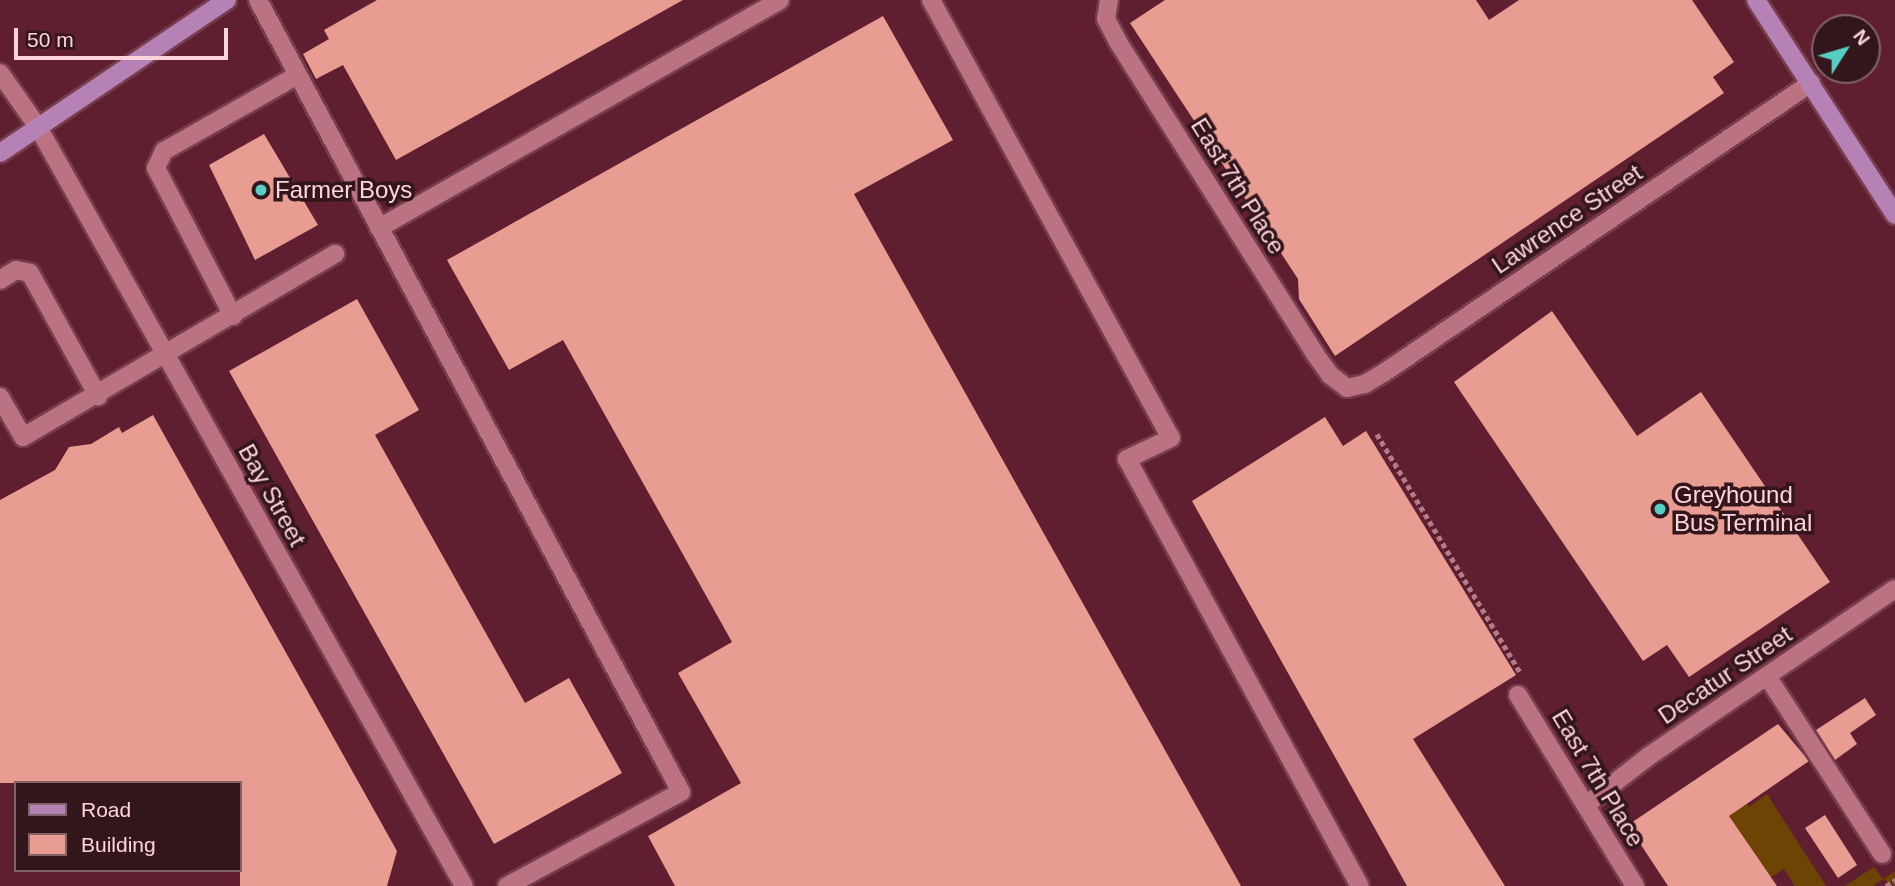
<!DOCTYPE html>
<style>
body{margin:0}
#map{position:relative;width:1895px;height:886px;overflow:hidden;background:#5f1f30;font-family:Helvetica,sans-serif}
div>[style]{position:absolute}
.green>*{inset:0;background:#6e4306}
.building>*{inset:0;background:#e99c92}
.path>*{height:4.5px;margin-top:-2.25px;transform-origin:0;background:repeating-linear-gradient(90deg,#b17d88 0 5px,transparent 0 8.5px)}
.roads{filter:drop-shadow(2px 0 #763d4e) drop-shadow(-2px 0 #763d4e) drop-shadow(0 2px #763d4e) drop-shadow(0 -2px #763d4e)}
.minor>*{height:18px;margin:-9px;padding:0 9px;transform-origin:9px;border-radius:9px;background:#bb7281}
.major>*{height:18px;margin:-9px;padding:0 9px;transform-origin:9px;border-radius:9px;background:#b682b5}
.dots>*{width:19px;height:19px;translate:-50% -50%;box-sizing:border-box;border:4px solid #32161c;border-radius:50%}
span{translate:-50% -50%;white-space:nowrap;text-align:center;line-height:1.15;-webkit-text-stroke:7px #32161c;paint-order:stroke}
.street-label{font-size:24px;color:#fdd4da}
.poi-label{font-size:24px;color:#fdd4da}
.left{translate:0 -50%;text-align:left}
.legend{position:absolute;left:14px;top:781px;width:228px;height:91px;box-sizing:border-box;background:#32161c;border:2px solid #836268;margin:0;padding:9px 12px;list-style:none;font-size:21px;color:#fdd4da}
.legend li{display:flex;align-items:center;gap:14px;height:35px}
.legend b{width:35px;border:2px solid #836268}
.north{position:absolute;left:1811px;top:14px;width:70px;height:70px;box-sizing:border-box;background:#32161c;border:2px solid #836268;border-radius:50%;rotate:53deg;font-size:19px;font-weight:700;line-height:28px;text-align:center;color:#fdd4da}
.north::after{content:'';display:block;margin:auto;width:24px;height:32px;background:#56cec3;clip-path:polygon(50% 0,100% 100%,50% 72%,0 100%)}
.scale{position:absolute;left:14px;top:28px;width:214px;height:32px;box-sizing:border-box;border:4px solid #fdd4da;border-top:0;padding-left:9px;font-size:21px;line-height:24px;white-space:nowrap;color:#fdd4da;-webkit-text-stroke:5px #32161c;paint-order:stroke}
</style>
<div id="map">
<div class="green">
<i style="clip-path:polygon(1739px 793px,1749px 807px,1767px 794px,1826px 886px,1795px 886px,1784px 869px,1770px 878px,1721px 806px)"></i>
<i style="clip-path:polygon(1874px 867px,1883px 879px,1895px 871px,1895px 886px,1883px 879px,1873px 886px,1845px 886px)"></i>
</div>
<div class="building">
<i style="clip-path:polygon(377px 0,683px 0,396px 160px,343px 65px,316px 79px,303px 54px,329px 39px,324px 30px)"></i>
<i style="clip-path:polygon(1165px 0,1476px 0,1489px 20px,1519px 0,1692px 0,1734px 62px,1713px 77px,1724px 93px,1335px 356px,1299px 299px,1298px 279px,1130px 23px)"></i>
<i style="clip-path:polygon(883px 16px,953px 140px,854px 194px,1241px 886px,675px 886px,648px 836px,741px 783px,678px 673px,732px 642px,563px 340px,509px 370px,447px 260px)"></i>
<i style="clip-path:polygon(264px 134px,318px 225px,255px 260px,209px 165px)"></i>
<i style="clip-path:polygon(357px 299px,419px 410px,375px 435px,525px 703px,569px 678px,622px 773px,494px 844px,229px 371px)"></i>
<i style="clip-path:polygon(1552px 311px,1637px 436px,1701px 392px,1830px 582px,1689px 677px,1667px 645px,1643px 661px,1454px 382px)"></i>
<i style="clip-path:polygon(153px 415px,397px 851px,387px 886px,240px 886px,240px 783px,0 783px,0 500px,55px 470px,69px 447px,91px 444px,119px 427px,122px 433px)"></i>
<i style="clip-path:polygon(1325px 417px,1343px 446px,1366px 431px,1516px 675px,1413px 739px,1505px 886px,1407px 886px,1192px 501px)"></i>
<i style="clip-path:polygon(1865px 698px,1876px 715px,1850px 733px,1857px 744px,1835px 760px,1816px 730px)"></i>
<i style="clip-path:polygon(1778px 724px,1809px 761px,1729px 816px,1777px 886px,1668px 886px,1628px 825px)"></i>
<i style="clip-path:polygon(1825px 815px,1857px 865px,1838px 878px,1805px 828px)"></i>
</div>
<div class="path">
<i style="left:1377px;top:434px;width:280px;rotate:59deg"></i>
<i style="left:1886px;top:886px;width:11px;rotate:-34deg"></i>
</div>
<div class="roads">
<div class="minor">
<i style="left:258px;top:0;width:898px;rotate:61.89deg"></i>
<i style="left:681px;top:792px;width:198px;rotate:151.6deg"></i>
<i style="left:931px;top:0;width:499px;rotate:61.3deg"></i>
<i style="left:1171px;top:438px;width:49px;rotate:154.5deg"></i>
<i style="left:1127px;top:459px;width:486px;rotate:61.4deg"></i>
<i style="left:1109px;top:0;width:19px;rotate:99deg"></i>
<i style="left:1106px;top:19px;width:26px;rotate:62deg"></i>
<i style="left:1118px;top:42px;width:369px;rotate:57.7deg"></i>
<i style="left:1315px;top:354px;width:26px;rotate:54deg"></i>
<i style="left:1330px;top:375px;width:21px;rotate:37deg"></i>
<i style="left:1347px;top:388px;width:18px;rotate:-13deg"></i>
<i style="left:1365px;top:384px;width:23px;rotate:-31deg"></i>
<i style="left:1385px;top:372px;width:515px;rotate:-34.15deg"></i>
<i style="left:0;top:73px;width:66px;rotate:54.9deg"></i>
<i style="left:38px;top:127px;width:870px;rotate:60.7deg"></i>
<i style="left:379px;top:228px;width:461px;rotate:-29.6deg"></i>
<i style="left:0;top:280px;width:19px;rotate:-32deg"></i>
<i style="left:16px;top:270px;width:14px;rotate:12deg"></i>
<i style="left:30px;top:273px;width:141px;rotate:61.1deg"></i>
<i style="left:233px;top:316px;width:167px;rotate:-117.5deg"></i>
<i style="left:156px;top:168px;width:19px;rotate:-65deg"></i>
<i style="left:164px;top:151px;width:154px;rotate:-29.6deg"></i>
<i style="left:0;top:397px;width:46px;rotate:60.1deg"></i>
<i style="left:23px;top:437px;width:362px;rotate:-30.4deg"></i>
<i style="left:1767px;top:676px;width:212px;rotate:57.1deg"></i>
<i style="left:1518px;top:695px;width:224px;rotate:58.5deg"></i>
<i style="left:1586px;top:805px;width:80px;rotate:-37.9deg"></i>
<i style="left:1649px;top:756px;width:297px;rotate:-34.2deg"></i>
</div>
<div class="major">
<i style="left:1756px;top:0;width:256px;rotate:57.1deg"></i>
<i style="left:0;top:153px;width:274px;rotate:-34deg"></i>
</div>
</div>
<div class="dots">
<i style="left:261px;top:190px;background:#56cec3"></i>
<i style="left:1660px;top:509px;background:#56cec3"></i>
</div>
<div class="street-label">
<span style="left:1238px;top:186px;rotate:58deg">East 7th Place</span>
<span style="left:1567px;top:219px;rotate:-34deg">Lawrence Street</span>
<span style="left:272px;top:495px;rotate:61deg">Bay Street</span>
<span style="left:1725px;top:675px;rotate:-34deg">Decatur Street</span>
<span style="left:1598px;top:778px;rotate:59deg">East 7th Place</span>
</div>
<div class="poi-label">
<span class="left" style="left:275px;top:190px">Farmer Boys</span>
<span class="left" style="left:1674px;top:509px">Greyhound<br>Bus Terminal</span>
</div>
<ul class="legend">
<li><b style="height:9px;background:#b682b5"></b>Road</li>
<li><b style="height:19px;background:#e99c92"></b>Building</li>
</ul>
<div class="north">N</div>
<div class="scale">50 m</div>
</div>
